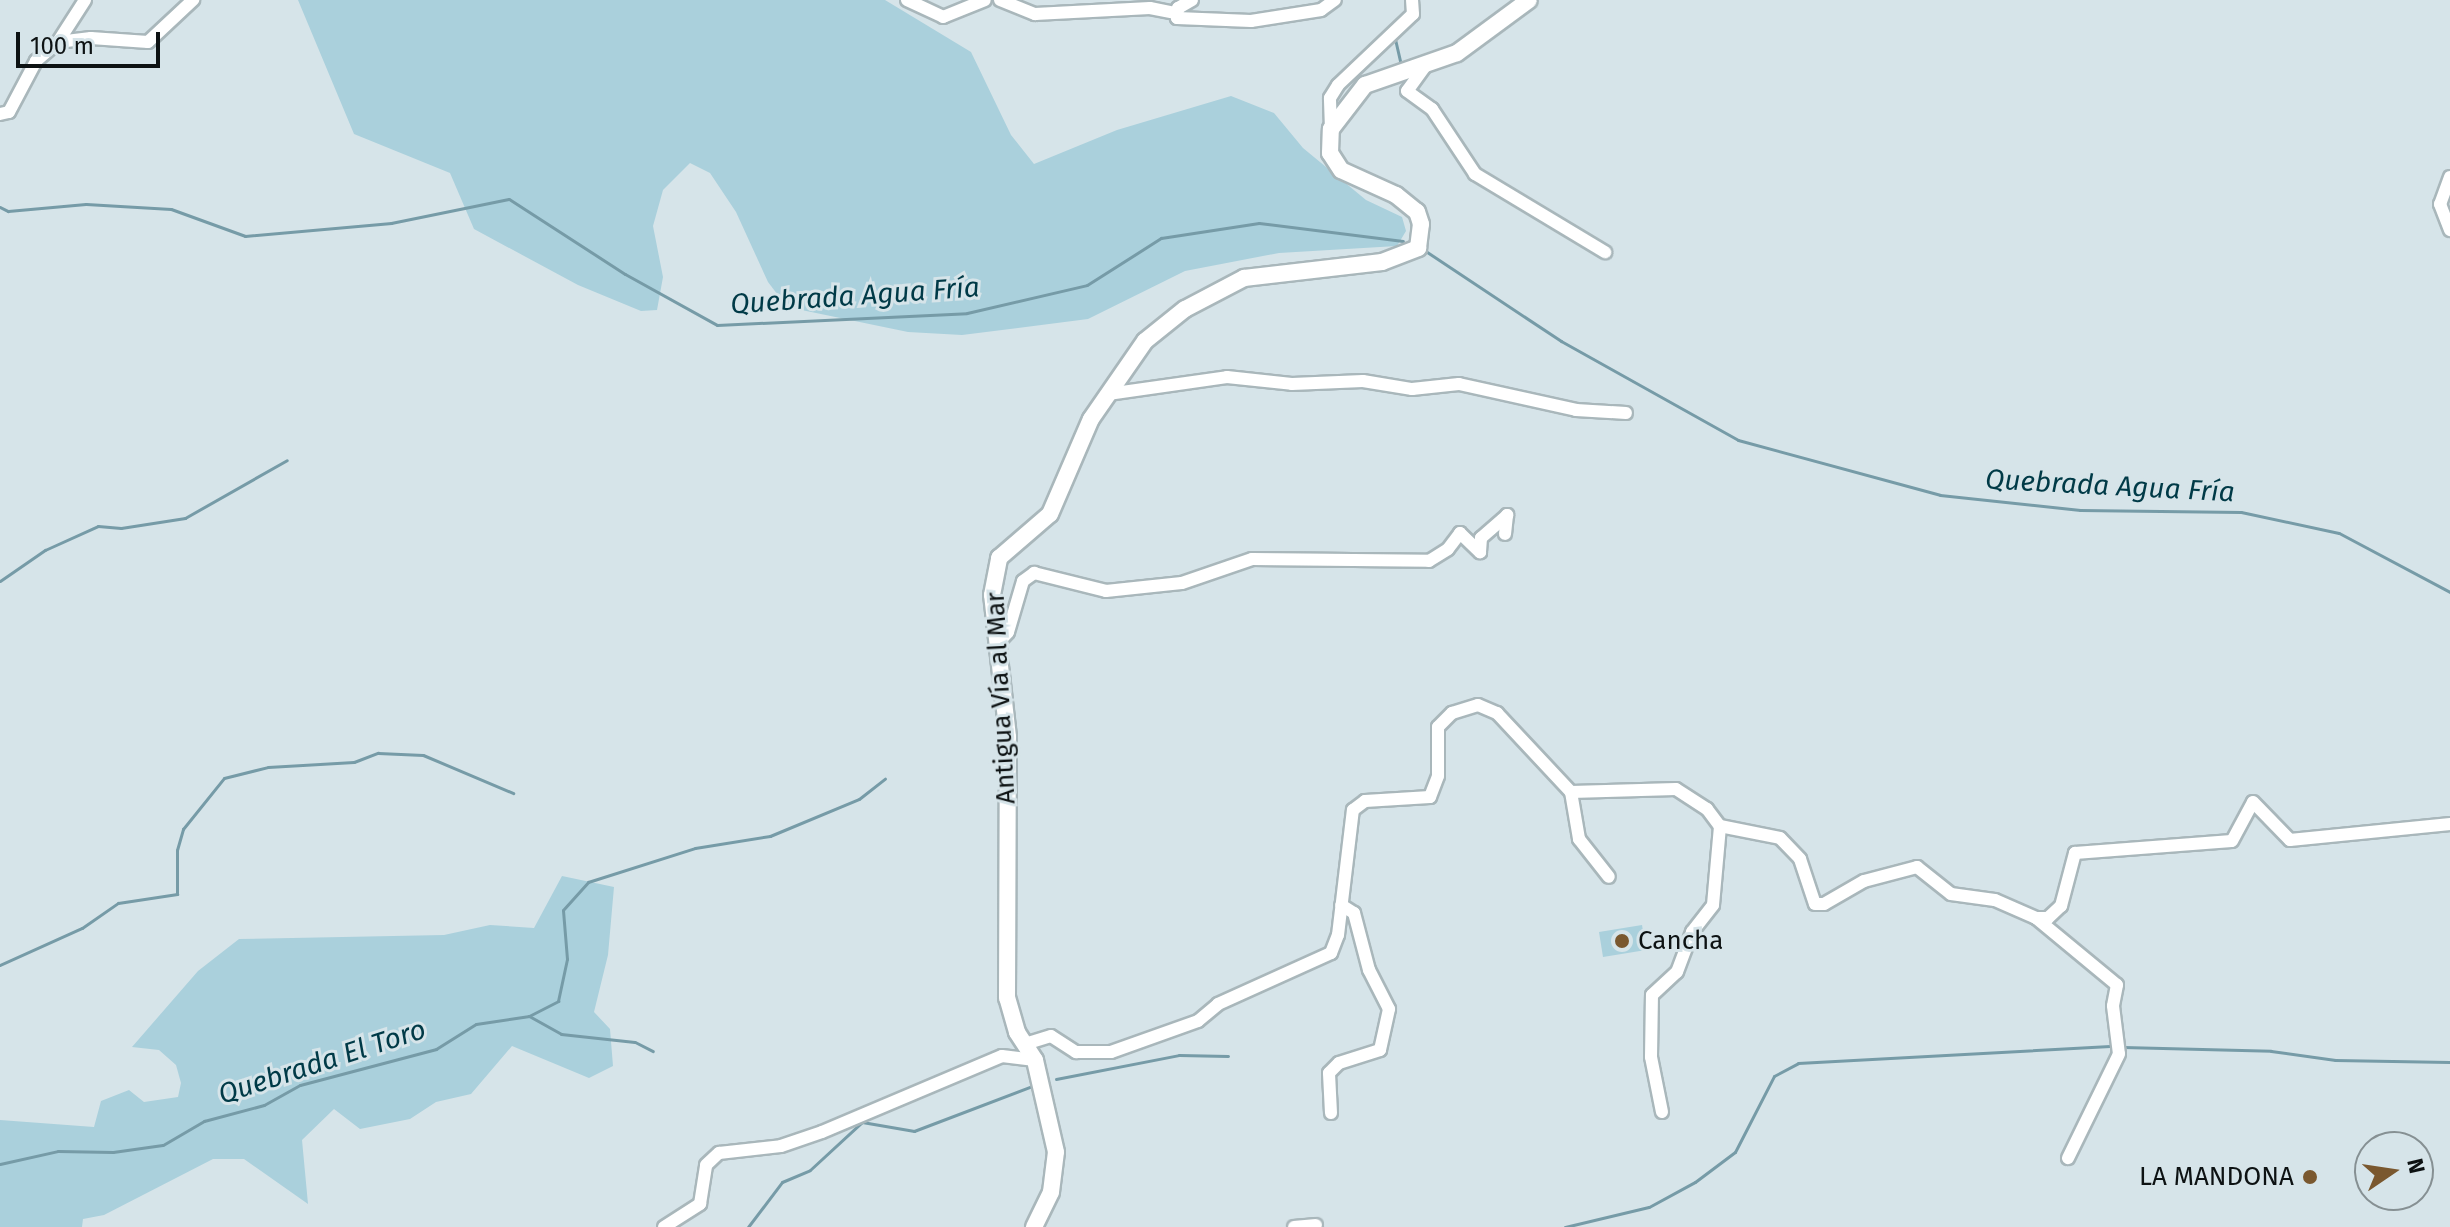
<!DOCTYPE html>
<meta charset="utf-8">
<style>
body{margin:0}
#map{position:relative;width:2450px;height:1227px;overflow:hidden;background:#d6e4e9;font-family:"Fira Sans",sans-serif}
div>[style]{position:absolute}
.green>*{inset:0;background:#aad0dc}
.stream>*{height:3px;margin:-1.5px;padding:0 1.5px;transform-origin:1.5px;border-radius:1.5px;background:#769ba7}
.roads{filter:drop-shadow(2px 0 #a9b7bb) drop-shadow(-2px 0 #a9b7bb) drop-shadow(0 2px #a9b7bb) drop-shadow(0 -2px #a9b7bb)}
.minor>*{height:12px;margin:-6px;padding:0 6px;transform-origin:6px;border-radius:6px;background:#fff}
.major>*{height:16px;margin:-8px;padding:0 8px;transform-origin:8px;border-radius:8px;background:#fff}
.dots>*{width:22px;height:22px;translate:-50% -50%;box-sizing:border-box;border:4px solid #d6e4e9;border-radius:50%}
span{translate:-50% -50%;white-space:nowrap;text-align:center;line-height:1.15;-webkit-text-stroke:6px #d6e4e9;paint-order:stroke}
.street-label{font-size:26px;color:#0d1213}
.poi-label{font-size:26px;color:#0d1213}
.left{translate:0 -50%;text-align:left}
.right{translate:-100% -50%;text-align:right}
.water-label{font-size:28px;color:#003a47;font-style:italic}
.north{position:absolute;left:2354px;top:1131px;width:80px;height:80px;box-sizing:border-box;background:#d6e4e9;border:2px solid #869093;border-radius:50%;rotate:77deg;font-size:22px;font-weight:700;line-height:32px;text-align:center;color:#0d1213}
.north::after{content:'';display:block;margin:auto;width:28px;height:36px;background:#7a582f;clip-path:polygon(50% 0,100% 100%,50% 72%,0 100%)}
.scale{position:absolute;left:16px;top:32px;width:144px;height:36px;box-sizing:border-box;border:4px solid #0d1213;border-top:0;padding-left:10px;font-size:24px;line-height:28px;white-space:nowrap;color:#0d1213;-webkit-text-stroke:6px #d6e4e9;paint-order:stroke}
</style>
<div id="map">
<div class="green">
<i style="clip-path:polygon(298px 0,885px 0,971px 52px,1011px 135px,1034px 164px,1117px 130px,1231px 96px,1274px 113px,1303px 148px,1366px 200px,1402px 217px,1406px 231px,1397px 246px,1279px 253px,1185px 271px,1088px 319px,962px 335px,908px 332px,787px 307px,768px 282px,736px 212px,710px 173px,690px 163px,663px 190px,653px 226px,663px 277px,657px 310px,641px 311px,578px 285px,474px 229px,450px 173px,354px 134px)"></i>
<i style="clip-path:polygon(562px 876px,614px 887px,608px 955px,594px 1012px,610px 1029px,613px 1066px,589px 1078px,512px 1046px,471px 1094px,436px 1102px,410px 1119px,360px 1129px,334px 1109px,302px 1140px,308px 1204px,244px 1159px,213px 1159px,104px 1215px,83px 1219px,82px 1227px,0 1227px,0 1120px,94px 1127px,101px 1101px,129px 1090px,144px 1102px,178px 1097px,181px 1083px,176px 1065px,159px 1050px,132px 1047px,198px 971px,239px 939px,444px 935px,490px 925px,534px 928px)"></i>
<i style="clip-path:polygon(1642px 925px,1646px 950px,1603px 957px,1599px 932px)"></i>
</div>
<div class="stream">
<i style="left:1395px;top:39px;width:27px;rotate:77deg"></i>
<i style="left:1421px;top:94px;width:16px;rotate:38deg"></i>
<i style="left:0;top:207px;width:9px;rotate:27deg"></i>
<i style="left:8px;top:211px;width:78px;rotate:-5.1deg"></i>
<i style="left:86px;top:204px;width:85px;rotate:3.4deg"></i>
<i style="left:171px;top:209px;width:79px;rotate:20deg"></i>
<i style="left:245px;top:236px;width:147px;rotate:-5.1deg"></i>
<i style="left:391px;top:223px;width:120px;rotate:-11.5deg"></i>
<i style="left:509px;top:199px;width:138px;rotate:32.9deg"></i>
<i style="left:625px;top:274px;width:105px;rotate:29deg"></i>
<i style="left:717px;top:325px;width:250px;rotate:-2.7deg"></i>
<i style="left:967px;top:313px;width:123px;rotate:-13.1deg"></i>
<i style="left:1087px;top:285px;width:88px;rotate:-32.4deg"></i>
<i style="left:1161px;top:238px;width:99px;rotate:-8.7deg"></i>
<i style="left:1259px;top:223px;width:145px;rotate:7.1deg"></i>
<i style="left:1427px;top:252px;width:161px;rotate:33.6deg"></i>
<i style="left:1561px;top:341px;width:203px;rotate:29.2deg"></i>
<i style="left:1738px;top:440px;width:209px;rotate:15.2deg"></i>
<i style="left:1940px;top:495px;width:141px;rotate:6.1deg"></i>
<i style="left:2080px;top:510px;width:161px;rotate:0.7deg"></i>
<i style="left:2241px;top:512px;width:100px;rotate:12.1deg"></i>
<i style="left:2339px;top:533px;width:126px;rotate:28deg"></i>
<i style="left:0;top:581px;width:55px;rotate:-34.6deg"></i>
<i style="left:45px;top:550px;width:58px;rotate:-24.4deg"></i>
<i style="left:98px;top:526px;width:23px;rotate:5deg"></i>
<i style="left:121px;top:528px;width:65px;rotate:-8.9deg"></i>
<i style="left:185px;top:518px;width:117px;rotate:-29.6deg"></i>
<i style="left:0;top:965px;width:90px;rotate:-24.3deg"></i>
<i style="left:82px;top:928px;width:44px;rotate:-34.8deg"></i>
<i style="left:118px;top:903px;width:60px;rotate:-8.7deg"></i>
<i style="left:177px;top:894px;width:44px;rotate:-90deg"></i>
<i style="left:177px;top:850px;width:22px;rotate:-74deg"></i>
<i style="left:183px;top:829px;width:65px;rotate:-51.2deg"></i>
<i style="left:224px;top:778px;width:45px;rotate:-14deg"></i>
<i style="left:268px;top:767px;width:86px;rotate:-3.3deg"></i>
<i style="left:354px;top:762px;width:26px;rotate:-21deg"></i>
<i style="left:378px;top:753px;width:45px;rotate:2.5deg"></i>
<i style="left:423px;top:755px;width:98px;rotate:22.9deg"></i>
<i style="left:529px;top:1016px;width:33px;rotate:-27deg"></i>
<i style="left:558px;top:1001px;width:43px;rotate:-77.9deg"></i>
<i style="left:567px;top:959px;width:49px;rotate:-94.7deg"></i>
<i style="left:563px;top:910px;width:38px;rotate:-48deg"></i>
<i style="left:588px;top:882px;width:112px;rotate:-17.6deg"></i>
<i style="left:695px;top:848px;width:76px;rotate:-9.1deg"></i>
<i style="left:770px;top:836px;width:96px;rotate:-22.6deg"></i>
<i style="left:859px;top:799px;width:33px;rotate:-38deg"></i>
<i style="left:2123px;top:1047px;width:148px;rotate:1.5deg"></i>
<i style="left:2271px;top:1051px;width:65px;rotate:8deg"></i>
<i style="left:2335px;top:1060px;width:115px;rotate:1deg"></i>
<i style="left:1056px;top:1079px;width:125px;rotate:-11deg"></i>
<i style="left:1179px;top:1055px;width:49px;rotate:1.2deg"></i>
<i style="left:0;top:1164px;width:59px;rotate:-12.6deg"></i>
<i style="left:58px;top:1151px;width:55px;rotate:1deg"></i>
<i style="left:113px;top:1152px;width:50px;rotate:-8deg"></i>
<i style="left:163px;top:1145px;width:48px;rotate:-30.3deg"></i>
<i style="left:204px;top:1121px;width:62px;rotate:-14.9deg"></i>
<i style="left:264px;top:1105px;width:41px;rotate:-29.1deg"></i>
<i style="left:300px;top:1085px;width:141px;rotate:-14.8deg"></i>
<i style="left:436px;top:1049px;width:47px;rotate:-32deg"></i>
<i style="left:476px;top:1024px;width:54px;rotate:-8.6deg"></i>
<i style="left:529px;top:1016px;width:37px;rotate:29deg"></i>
<i style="left:561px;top:1034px;width:74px;rotate:6.2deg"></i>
<i style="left:635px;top:1042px;width:20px;rotate:27deg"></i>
<i style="left:748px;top:1227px;width:56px;rotate:-52.9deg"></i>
<i style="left:782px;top:1182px;width:30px;rotate:-23deg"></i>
<i style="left:810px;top:1170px;width:71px;rotate:-42.7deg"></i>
<i style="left:862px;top:1122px;width:53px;rotate:9.8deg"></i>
<i style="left:914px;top:1131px;width:124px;rotate:-20.8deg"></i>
<i style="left:1565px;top:1227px;width:86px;rotate:-13.4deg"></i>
<i style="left:1649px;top:1207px;width:52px;rotate:-28.5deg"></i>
<i style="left:1695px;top:1182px;width:50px;rotate:-36.9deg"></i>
<i style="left:1735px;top:1152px;width:85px;rotate:-62.8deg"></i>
<i style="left:1774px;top:1076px;width:27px;rotate:-28deg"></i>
<i style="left:1798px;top:1063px;width:317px;rotate:-3.1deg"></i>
</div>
<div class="roads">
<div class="minor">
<i style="left:907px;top:0;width:40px;rotate:25deg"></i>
<i style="left:943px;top:17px;width:45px;rotate:-22deg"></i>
<i style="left:1000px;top:0;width:38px;rotate:22deg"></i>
<i style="left:1035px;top:14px;width:115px;rotate:-3deg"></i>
<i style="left:1150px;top:8px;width:25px;rotate:11deg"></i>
<i style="left:1192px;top:0;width:16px;rotate:150deg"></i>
<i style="left:1178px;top:8px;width:10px;rotate:96deg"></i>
<i style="left:1177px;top:18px;width:74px;rotate:2.3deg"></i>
<i style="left:1251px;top:21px;width:71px;rotate:-8.9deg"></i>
<i style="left:1321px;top:10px;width:17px;rotate:-36deg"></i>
<i style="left:58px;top:42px;width:33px;rotate:-7deg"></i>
<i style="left:91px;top:38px;width:57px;rotate:4deg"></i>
<i style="left:148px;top:42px;width:62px;rotate:-43deg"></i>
<i style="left:1426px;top:65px;width:32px;rotate:126deg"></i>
<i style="left:1407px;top:91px;width:31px;rotate:36deg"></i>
<i style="left:1432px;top:109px;width:78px;rotate:56.5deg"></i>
<i style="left:1475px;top:174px;width:152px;rotate:31deg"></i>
<i style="left:0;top:114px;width:9px;rotate:-13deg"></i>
<i style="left:9px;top:112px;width:58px;rotate:-62.1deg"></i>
<i style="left:36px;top:61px;width:29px;rotate:-41deg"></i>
<i style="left:58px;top:42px;width:50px;rotate:-57.3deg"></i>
<i style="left:1331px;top:129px;width:31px;rotate:-92deg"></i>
<i style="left:1330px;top:98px;width:15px;rotate:-58deg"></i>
<i style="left:1338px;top:85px;width:103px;rotate:-43.4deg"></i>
<i style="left:1413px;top:14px;width:14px;rotate:-94deg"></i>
<i style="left:2450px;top:177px;width:29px;rotate:110deg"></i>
<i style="left:2440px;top:204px;width:28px;rotate:69deg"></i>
<i style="left:1108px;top:394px;width:120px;rotate:-8.1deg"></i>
<i style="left:1227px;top:377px;width:65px;rotate:6.1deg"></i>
<i style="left:1292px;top:384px;width:71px;rotate:-2.4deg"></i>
<i style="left:1363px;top:381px;width:50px;rotate:9.3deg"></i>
<i style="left:1412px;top:389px;width:47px;rotate:-6.1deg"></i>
<i style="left:1459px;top:384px;width:120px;rotate:12.5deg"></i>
<i style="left:1576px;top:410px;width:50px;rotate:3.4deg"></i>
<i style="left:997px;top:644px;width:16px;rotate:-47deg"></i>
<i style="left:1008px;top:632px;width:53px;rotate:-73.6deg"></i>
<i style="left:1023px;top:581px;width:14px;rotate:-36deg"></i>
<i style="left:1034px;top:573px;width:74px;rotate:14deg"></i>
<i style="left:1106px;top:591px;width:76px;rotate:-6deg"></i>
<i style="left:1182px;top:583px;width:74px;rotate:-18.9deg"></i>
<i style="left:1252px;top:559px;width:177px;rotate:0.6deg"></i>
<i style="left:1429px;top:561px;width:22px;rotate:-32deg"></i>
<i style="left:1448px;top:549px;width:20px;rotate:-53deg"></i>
<i style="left:1460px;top:533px;width:28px;rotate:44deg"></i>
<i style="left:1480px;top:552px;width:14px;rotate:-86deg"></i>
<i style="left:1481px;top:538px;width:35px;rotate:-41deg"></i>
<i style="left:1507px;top:515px;width:19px;rotate:96deg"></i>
<i style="left:1571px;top:792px;width:48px;rotate:80.3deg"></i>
<i style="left:1579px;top:839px;width:48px;rotate:51.7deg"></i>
<i style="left:2036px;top:918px;width:12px"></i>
<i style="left:2048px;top:918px;width:18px;rotate:-43deg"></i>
<i style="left:2061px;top:906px;width:55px;rotate:-75.2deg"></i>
<i style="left:2075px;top:853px;width:157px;rotate:-4.4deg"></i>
<i style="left:2232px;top:841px;width:44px;rotate:-61.7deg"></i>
<i style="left:2253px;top:802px;width:53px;rotate:45.8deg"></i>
<i style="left:2290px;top:840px;width:161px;rotate:-5.7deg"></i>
<i style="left:1025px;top:1044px;width:27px;rotate:-17deg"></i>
<i style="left:1051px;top:1036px;width:30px;rotate:33deg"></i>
<i style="left:1076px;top:1052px;width:35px"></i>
<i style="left:1111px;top:1052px;width:92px;rotate:-19.6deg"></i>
<i style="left:1198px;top:1021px;width:26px;rotate:-40deg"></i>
<i style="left:1218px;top:1004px;width:124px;rotate:-24.3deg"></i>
<i style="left:1331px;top:953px;width:19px;rotate:-69deg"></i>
<i style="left:1338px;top:935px;width:126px;rotate:-83.2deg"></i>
<i style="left:1353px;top:810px;width:15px;rotate:-37deg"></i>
<i style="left:1365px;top:801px;width:65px;rotate:-3.5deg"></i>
<i style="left:1430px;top:797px;width:22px;rotate:-69deg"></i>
<i style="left:1438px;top:776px;width:49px;rotate:-90deg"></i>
<i style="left:1438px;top:727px;width:20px;rotate:-45deg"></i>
<i style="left:1452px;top:713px;width:27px;rotate:-17deg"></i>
<i style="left:1478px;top:705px;width:21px;rotate:23deg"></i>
<i style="left:1497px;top:713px;width:108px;rotate:46.9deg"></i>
<i style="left:1571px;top:792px;width:105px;rotate:-1.6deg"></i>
<i style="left:1676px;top:789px;width:37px;rotate:33deg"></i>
<i style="left:1707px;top:809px;width:21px;rotate:53deg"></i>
<i style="left:1720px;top:826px;width:61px;rotate:11.3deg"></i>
<i style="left:1780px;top:838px;width:29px;rotate:46deg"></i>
<i style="left:1800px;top:859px;width:47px;rotate:71.6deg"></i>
<i style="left:1815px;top:904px;width:9px"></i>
<i style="left:1824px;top:904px;width:46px;rotate:-29.9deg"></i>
<i style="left:1864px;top:881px;width:55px;rotate:-14.8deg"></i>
<i style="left:1917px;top:867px;width:43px;rotate:38.5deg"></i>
<i style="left:1951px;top:894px;width:44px;rotate:7.8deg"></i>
<i style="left:1995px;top:900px;width:45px;rotate:23.7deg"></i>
<i style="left:2036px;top:918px;width:105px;rotate:39.6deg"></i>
<i style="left:2117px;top:985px;width:21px;rotate:101deg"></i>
<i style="left:2113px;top:1006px;width:48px;rotate:82.9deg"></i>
<i style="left:2119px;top:1054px;width:116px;rotate:116.1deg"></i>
<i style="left:1662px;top:1112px;width:56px;rotate:-101.3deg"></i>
<i style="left:1651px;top:1057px;width:62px;rotate:-89.1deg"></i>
<i style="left:1652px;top:995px;width:34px;rotate:-43deg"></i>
<i style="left:1677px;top:972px;width:43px;rotate:-69.4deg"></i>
<i style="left:1692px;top:932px;width:34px;rotate:-52deg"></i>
<i style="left:1713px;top:905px;width:79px;rotate:-84.9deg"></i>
<i style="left:1331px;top:1113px;width:40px;rotate:-92.9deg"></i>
<i style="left:1329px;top:1073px;width:14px;rotate:-45deg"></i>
<i style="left:1339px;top:1063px;width:43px;rotate:-17.6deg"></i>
<i style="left:1380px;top:1050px;width:42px;rotate:-77.6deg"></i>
<i style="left:1389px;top:1009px;width:44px;rotate:-117.1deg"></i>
<i style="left:1369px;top:970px;width:59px;rotate:-104.7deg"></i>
<i style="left:1354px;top:913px;width:15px;rotate:-148deg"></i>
<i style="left:664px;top:1227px;width:43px;rotate:-32.6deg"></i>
<i style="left:700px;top:1204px;width:39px;rotate:-81deg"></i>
<i style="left:706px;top:1165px;width:18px;rotate:-43deg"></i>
<i style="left:719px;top:1153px;width:62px;rotate:-6.4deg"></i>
<i style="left:781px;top:1146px;width:43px;rotate:-18.9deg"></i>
<i style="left:822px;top:1132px;width:195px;rotate:-22.9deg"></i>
<i style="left:1002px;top:1056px;width:33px;rotate:7deg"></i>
<i style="left:1294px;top:1227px;width:22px;rotate:-5deg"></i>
</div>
<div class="major">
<i style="left:1034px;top:1227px;width:39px;rotate:-64deg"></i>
<i style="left:1051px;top:1192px;width:40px;rotate:-82.9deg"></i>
<i style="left:1056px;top:1152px;width:94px;rotate:-102.9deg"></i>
<i style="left:1035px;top:1060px;width:33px;rotate:-123deg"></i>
<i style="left:1017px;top:1032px;width:35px;rotate:-106deg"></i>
<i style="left:1007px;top:998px;width:261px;rotate:-89.8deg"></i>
<i style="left:1008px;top:737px;width:143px;rotate:-96.4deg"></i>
<i style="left:992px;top:595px;width:38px;rotate:-79deg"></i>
<i style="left:999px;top:558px;width:67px;rotate:-40.8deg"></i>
<i style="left:1050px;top:514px;width:103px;rotate:-66.7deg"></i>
<i style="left:1091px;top:419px;width:95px;rotate:-55.3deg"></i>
<i style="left:1145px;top:341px;width:51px;rotate:-38.7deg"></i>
<i style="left:1185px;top:309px;width:67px;rotate:-27.7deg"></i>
<i style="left:1244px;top:278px;width:139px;rotate:-6.6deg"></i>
<i style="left:1382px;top:262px;width:39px;rotate:-21deg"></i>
<i style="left:1418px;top:248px;width:24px;rotate:-83deg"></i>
<i style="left:1421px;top:224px;width:13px;rotate:-108deg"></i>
<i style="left:1417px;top:212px;width:27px;rotate:-141deg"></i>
<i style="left:1396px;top:195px;width:60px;rotate:-155.6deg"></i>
<i style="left:1341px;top:170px;width:20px;rotate:-123deg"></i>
<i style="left:1330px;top:153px;width:24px;rotate:-88deg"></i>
<i style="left:1331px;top:129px;width:56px;rotate:-52.3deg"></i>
<i style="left:1365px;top:85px;width:97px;rotate:-19.2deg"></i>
<i style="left:1457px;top:53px;width:89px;rotate:-36.4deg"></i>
</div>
</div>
<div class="dots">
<i style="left:1622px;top:941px;background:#7a582f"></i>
<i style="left:2310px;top:1177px;background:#7a582f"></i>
</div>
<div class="street-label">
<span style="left:1001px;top:698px;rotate:-93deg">Antigua Vía al Mar</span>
</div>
<div class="poi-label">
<span class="left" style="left:1638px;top:941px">Cancha</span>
<span class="right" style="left:2294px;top:1177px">LA MANDONA</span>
</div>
<div class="water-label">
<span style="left:855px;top:296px;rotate:-4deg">Quebrada Agua Fría</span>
<span style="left:2110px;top:486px;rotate:3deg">Quebrada Agua Fría</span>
<span style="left:322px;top:1062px;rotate:-18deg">Quebrada El Toro</span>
</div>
<div class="north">N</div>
<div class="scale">100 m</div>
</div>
